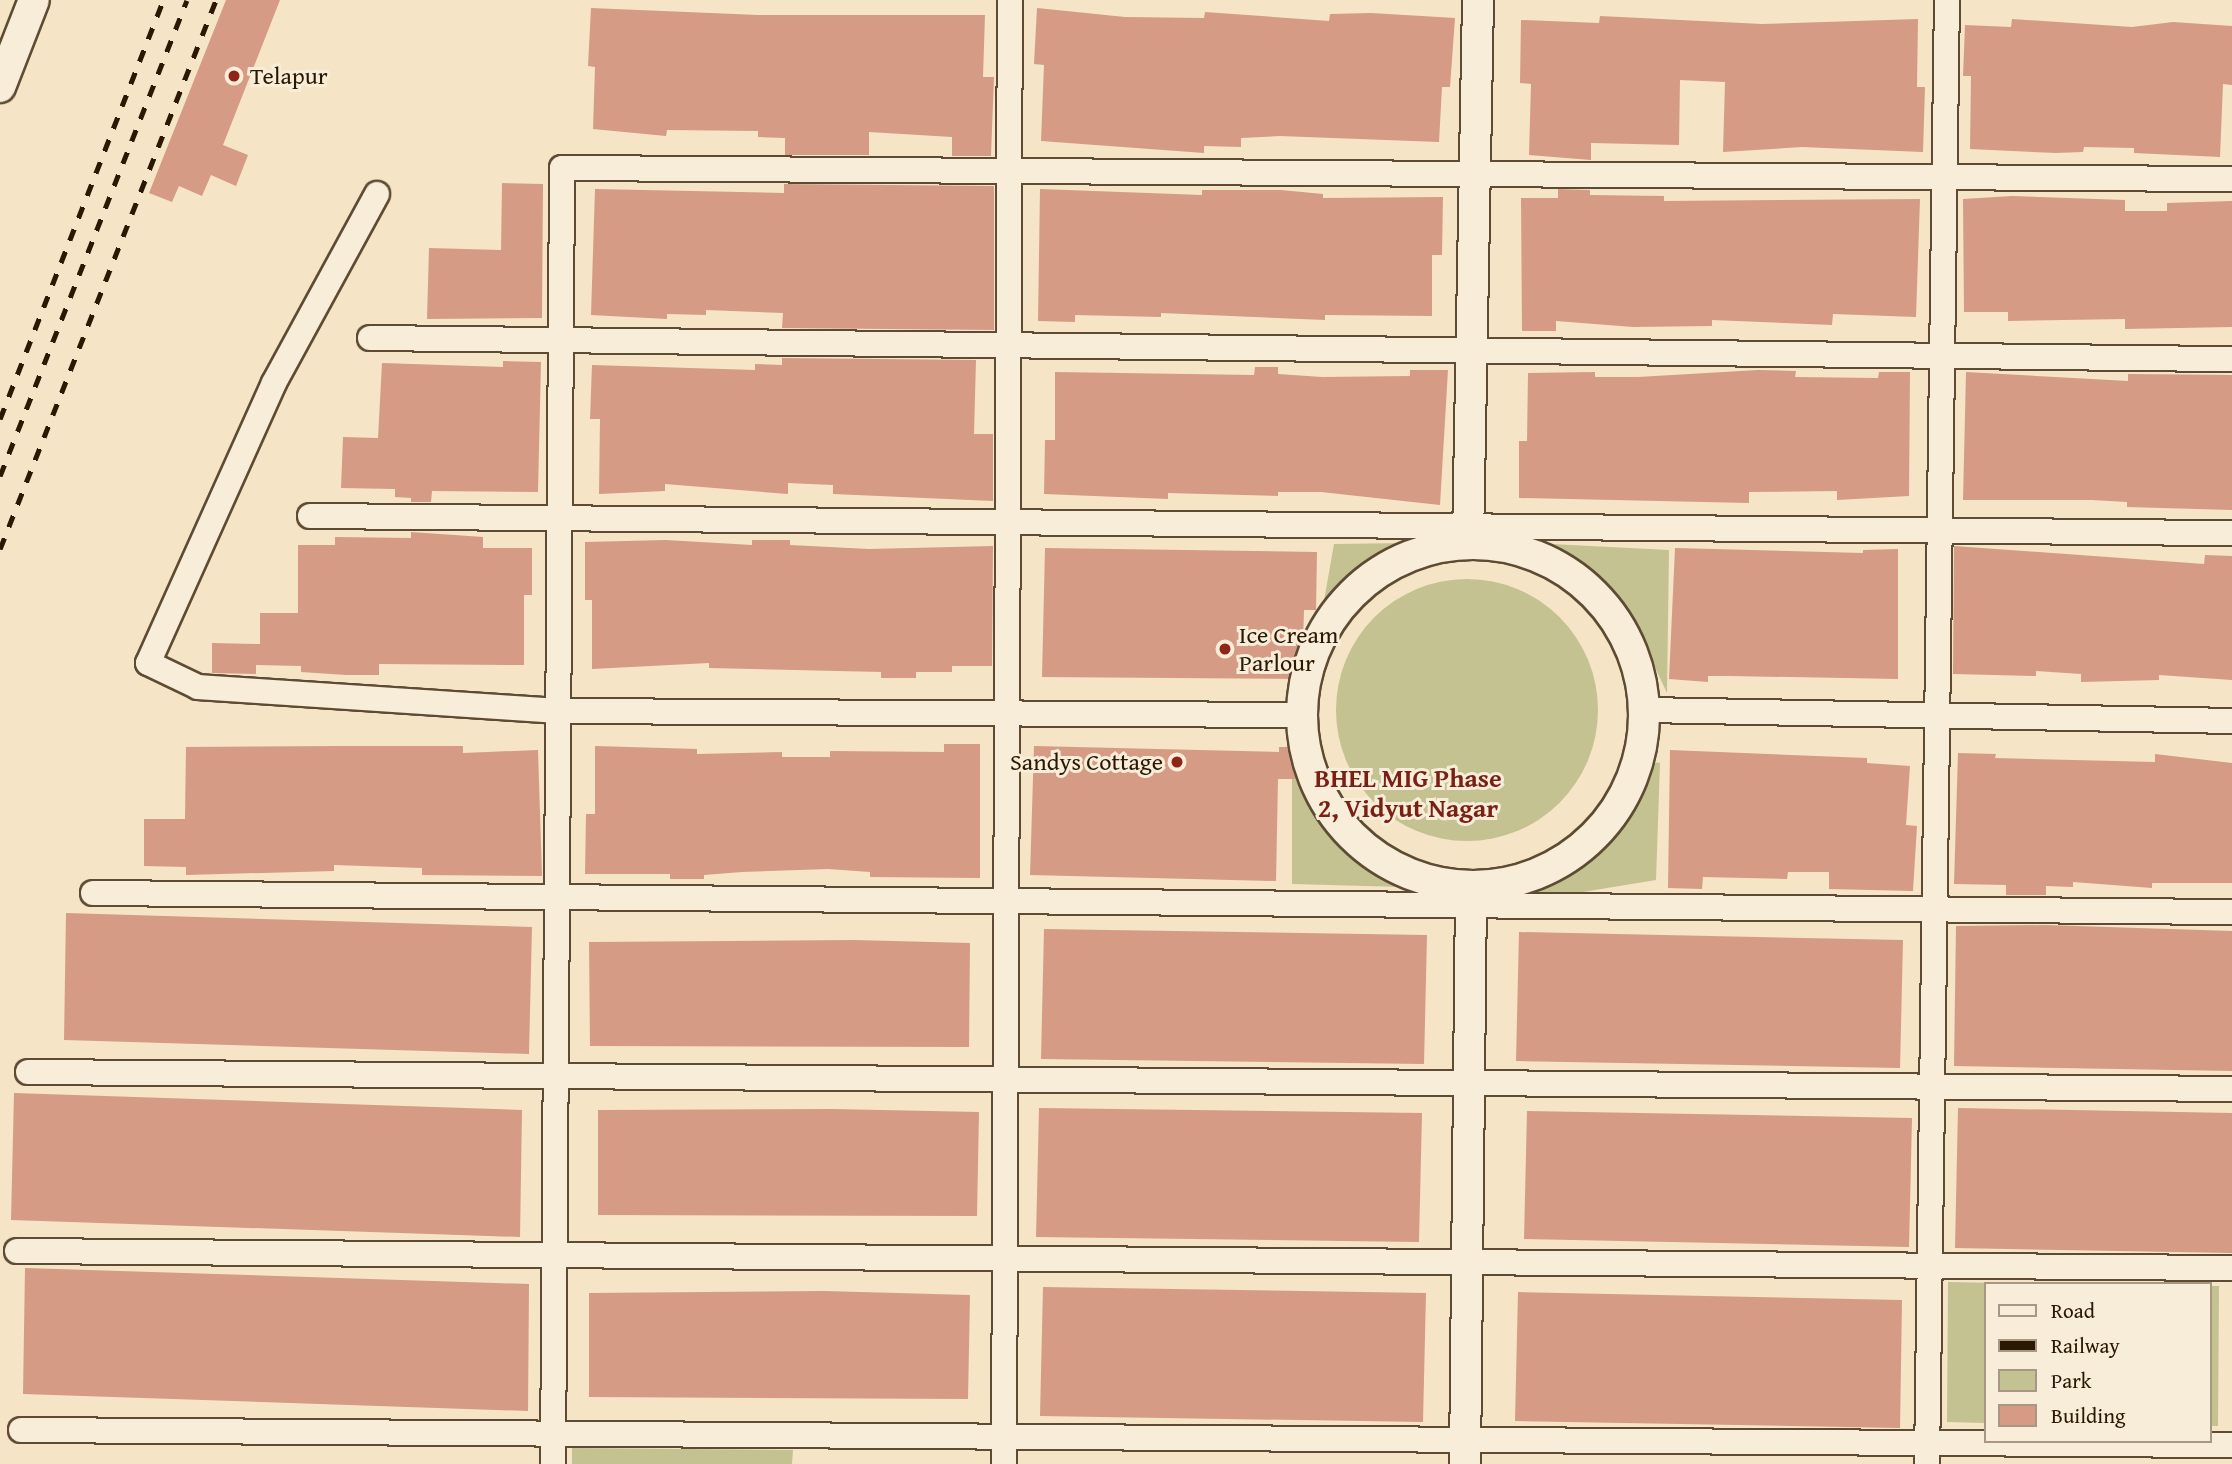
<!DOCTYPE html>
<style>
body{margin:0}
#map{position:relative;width:2232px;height:1464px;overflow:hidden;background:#f5e4c5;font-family:"Gentium Book Plus",serif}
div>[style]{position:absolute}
.green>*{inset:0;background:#c3c290}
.round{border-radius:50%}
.building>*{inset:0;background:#d69b84}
.roads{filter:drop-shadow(2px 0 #5e4b33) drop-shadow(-2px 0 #5e4b33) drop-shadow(0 2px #5e4b33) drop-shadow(0 -2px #5e4b33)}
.minor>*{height:24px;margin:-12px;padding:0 12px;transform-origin:12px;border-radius:12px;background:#f8edd9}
.tertiary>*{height:30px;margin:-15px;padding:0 15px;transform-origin:15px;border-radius:15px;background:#f8edd9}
.tertiary>.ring{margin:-15px;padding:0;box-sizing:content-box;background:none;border:30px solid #f8edd9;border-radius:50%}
.rail>*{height:5px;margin-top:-2.5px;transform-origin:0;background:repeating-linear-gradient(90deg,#2b1802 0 12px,transparent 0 24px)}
.dots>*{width:19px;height:19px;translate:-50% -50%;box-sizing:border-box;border:4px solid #f8edd9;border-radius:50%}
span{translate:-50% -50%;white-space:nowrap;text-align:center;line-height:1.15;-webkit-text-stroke:6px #f8edd9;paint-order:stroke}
.poi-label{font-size:24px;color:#2b1802}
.left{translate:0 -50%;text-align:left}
.right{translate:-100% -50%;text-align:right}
.neighbourhood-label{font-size:26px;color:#7a1f14;font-weight:700}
.legend{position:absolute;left:1984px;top:1282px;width:228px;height:161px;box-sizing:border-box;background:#f8edd9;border:2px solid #a69883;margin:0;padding:9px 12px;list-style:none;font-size:21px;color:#2b1802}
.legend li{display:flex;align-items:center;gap:14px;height:35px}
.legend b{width:35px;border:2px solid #a69883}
</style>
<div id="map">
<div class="green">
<i style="clip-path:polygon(1408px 543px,1371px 558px,1350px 574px,1322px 612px,1334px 544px)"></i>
<i style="clip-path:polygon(1551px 544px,1669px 550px,1667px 693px,1628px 610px,1582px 564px)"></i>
<i class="round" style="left:1336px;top:579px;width:262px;height:262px"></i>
<i style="clip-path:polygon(1292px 758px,1325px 831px,1376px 873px,1403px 887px,1292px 884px)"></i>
<i style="clip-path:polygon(1652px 762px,1660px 763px,1656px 880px,1534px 900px,1533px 888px,1589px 854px,1611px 831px)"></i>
<i style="clip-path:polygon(1948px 1282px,2052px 1284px,1985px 1284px,1985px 1423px,1947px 1422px)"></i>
<i style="clip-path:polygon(2209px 1286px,2219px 1286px,2218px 1426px,2209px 1426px)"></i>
<i style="clip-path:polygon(572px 1448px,793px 1450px,792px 1464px,572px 1464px)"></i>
</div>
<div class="building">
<i style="clip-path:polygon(226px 0,280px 0,223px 145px,248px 155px,236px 186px,211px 175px,202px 196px,179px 186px,172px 202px,149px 193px)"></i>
<i style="clip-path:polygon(591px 8px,758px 15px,985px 15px,983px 77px,994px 77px,991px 156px,952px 156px,952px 137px,869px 132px,869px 155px,785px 155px,785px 138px,758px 137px,758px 131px,667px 130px,666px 136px,593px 129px,595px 67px,588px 66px)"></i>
<i style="clip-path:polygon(1037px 8px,1125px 17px,1204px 18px,1205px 12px,1329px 21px,1330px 14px,1371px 13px,1455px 18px,1450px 87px,1442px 87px,1439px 142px,1280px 136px,1241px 138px,1241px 147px,1204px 146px,1204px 153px,1041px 141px,1044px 65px,1034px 64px)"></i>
<i style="clip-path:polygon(1600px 16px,1762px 24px,1918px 19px,1917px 87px,1925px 87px,1923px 152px,1802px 147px,1723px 152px,1725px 82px,1680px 80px,1679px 145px,1591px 143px,1591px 160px,1529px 155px,1531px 84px,1520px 83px,1521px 20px,1599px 23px)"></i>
<i style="clip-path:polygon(2012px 19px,2132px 27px,2173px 22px,2232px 26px,2232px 85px,2223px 84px,2220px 157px,2134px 153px,2134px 148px,2084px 147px,2083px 152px,2056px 153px,1970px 149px,1971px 76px,1963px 76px,1965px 25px,2011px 27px)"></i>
<i style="clip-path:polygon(502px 183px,543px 184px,542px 318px,427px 319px,429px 248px,501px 250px)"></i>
<i style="clip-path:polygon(784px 184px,994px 186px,994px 330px,782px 328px,783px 313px,706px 310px,706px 315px,667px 314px,667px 319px,591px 315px,595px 189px,784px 193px)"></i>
<i style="clip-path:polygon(1040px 189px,1202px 195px,1202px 190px,1281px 190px,1323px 194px,1323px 198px,1443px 197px,1442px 255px,1432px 255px,1432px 316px,1325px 315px,1325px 320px,1161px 313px,1161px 317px,1075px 315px,1075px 322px,1038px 321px)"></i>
<i style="clip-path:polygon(1558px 189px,1590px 190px,1590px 195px,1664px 196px,1664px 201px,1920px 199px,1916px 317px,1833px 314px,1832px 325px,1712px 320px,1712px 326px,1633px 327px,1556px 321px,1556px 331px,1522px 331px,1521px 198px,1558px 198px)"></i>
<i style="clip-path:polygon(2012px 196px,2125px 200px,2125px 211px,2167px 211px,2167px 203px,2232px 201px,2232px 327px,2125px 329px,2125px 319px,2008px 321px,2008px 312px,1964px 312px,1963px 199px)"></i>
<i style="clip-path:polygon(782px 358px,976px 360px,974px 434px,993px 434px,993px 501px,833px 494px,833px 485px,788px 483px,788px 494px,665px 484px,665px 491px,599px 494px,600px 419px,590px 419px,592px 365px,755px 370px,755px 364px,782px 365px)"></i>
<i style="clip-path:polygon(503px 361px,541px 362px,538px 492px,432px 491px,431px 502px,411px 502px,411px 498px,395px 497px,395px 489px,341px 488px,343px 437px,378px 438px,382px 363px,503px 367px)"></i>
<i style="clip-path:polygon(1255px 367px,1278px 367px,1278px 374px,1322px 377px,1410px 376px,1410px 370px,1448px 370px,1440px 505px,1321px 492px,1278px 492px,1278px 496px,1168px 493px,1168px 499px,1044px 494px,1045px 440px,1055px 440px,1055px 372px,1254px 375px)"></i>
<i style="clip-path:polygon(1758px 370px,1796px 371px,1795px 377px,1878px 378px,1879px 372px,1910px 372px,1909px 496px,1837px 500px,1837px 491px,1749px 492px,1749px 503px,1519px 498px,1519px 441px,1527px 441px,1528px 373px,1595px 372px,1595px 377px,1638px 377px)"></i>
<i style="clip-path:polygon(1966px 372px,2128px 381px,2128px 374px,2232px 375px,2232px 510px,2127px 507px,2127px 502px,2092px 500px,1963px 500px)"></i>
<i style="clip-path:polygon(411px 532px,483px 537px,483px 548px,532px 548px,532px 595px,524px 595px,524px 665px,379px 664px,379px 675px,346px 675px,301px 672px,301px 666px,256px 665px,256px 674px,212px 673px,212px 643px,260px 644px,260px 613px,298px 613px,298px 545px,335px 545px,335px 537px,411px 538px)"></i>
<i style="clip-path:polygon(666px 540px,752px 545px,752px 540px,790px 540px,790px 545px,869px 549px,993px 546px,992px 666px,952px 666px,952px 672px,916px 672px,916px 678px,881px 678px,881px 672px,709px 668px,709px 663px,592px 669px,592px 600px,585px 600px,585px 542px)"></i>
<i style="clip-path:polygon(1954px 546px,2204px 564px,2205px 555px,2232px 556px,2232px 680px,2159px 675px,2159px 680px,2081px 682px,2081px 674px,2036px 671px,2036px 676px,1953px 674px)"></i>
<i style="clip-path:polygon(1045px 548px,1317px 552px,1316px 610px,1304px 610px,1302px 679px,1042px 677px)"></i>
<i style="clip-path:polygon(1675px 548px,1863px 553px,1863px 550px,1898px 549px,1898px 679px,1730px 676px,1708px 676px,1708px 682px,1669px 679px)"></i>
<i style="clip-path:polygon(944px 744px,980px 744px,980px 878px,870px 877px,870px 872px,828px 869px,742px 872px,704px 875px,704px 879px,670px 879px,670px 874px,585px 874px,586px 814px,595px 814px,595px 746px,697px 749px,697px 754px,782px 752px,782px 757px,830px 757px,830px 751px,944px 752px)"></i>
<i style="clip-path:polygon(343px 746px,463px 746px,463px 753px,538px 750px,542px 876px,422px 875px,422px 868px,334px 865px,334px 871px,186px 875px,186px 867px,144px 866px,144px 819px,185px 819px,186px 747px)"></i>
<i style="clip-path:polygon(1034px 746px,1279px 752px,1279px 747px,1303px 747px,1303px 779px,1278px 779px,1276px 881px,1030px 875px)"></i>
<i style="clip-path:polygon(1670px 750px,1867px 758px,1867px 763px,1910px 766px,1906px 825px,1917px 826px,1913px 891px,1829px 889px,1829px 872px,1788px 872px,1787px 879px,1703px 877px,1702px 889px,1668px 888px)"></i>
<i style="clip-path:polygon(1958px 753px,1996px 754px,1995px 758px,2155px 762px,2155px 754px,2232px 763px,2232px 883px,2152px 883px,2152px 888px,2073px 882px,2073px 887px,2046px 886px,2046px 895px,2006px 895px,2006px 885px,1954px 884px)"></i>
<i style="clip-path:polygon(66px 913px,532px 927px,529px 1054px,64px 1040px)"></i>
<i style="clip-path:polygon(2045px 925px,2232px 931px,2232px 1071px,1954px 1066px,1956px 926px)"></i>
<i style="clip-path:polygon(1044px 929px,1427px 935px,1424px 1064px,1041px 1059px)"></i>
<i style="clip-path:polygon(1519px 932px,1903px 940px,1900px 1068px,1516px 1061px)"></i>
<i style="clip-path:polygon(854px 940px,970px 943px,969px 1047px,590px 1046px,589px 942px)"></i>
<i style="clip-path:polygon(14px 1093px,522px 1110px,520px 1237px,11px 1220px)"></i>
<i style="clip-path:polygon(1039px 1108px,1422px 1113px,1419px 1242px,1036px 1237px)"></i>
<i style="clip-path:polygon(1958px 1108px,2232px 1113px,2232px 1253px,1955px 1248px)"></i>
<i style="clip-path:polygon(833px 1109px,979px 1112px,977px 1216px,598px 1215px,598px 1110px)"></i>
<i style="clip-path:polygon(1527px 1111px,1912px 1118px,1909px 1247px,1524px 1239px)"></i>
<i style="clip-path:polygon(25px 1268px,529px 1284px,528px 1411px,23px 1394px)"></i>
<i style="clip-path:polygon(1043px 1287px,1426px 1293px,1423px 1422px,1040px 1416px)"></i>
<i style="clip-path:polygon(824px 1291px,970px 1295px,968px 1399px,589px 1397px,589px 1293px)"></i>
<i style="clip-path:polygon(1518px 1292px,1902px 1300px,1900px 1428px,1515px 1421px)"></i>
</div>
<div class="roads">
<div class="minor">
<i style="left:377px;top:194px;width:215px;rotate:118.6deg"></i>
<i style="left:274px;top:383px;width:307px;rotate:114.2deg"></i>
<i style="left:148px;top:663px;width:55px;rotate:25.6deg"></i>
<i style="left:198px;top:687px;width:361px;rotate:3.8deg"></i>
<i style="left:558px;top:711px;width:743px;rotate:0.31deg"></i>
<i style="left:370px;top:338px;width:1862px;rotate:0.65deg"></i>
<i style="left:310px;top:516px;width:1922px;rotate:0.51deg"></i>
<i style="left:1645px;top:710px;width:587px;rotate:1.07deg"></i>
<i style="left:93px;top:893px;width:2139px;rotate:0.51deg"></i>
<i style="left:28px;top:1072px;width:2204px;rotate:0.44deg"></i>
<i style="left:17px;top:1251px;width:2215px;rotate:0.44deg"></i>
<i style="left:21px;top:1430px;width:2211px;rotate:0.39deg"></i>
<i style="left:553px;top:1464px;width:1296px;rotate:-89.6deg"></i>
<i style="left:562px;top:168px;width:1670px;rotate:0.38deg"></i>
<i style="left:1004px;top:1464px;width:1464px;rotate:-89.77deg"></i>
<i style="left:1927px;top:1464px;width:1464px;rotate:-89.22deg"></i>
</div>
<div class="tertiary">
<i style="left:0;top:87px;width:93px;rotate:-68.7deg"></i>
<i style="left:1468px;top:540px;width:540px;rotate:-88.94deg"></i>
<i class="ring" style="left:1302px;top:544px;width:312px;height:312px"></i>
<i style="left:1465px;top:1464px;width:575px;rotate:-89.4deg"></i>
</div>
</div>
<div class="rail">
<i style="left:0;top:419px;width:450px;rotate:-68.7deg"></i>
<i style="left:0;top:476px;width:511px;rotate:-68.55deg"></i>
<i style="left:0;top:549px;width:590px;rotate:-68.52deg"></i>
</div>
<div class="dots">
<i style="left:234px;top:76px;background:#8f2418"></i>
<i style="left:1225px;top:649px;background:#8f2418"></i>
<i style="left:1177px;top:762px;background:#8f2418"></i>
</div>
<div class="poi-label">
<span class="left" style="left:250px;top:76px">Telapur</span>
<span class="left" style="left:1239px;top:649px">Ice Cream<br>Parlour</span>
<span class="right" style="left:1163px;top:762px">Sandys Cottage</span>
</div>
<div class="neighbourhood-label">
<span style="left:1408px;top:793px">BHEL MIG Phase<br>2, Vidyut Nagar</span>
</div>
<ul class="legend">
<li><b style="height:9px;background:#f8edd9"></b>Road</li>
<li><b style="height:9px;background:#2b1802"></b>Railway</li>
<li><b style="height:19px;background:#c3c290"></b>Park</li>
<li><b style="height:19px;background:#d69b84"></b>Building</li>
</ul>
</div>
